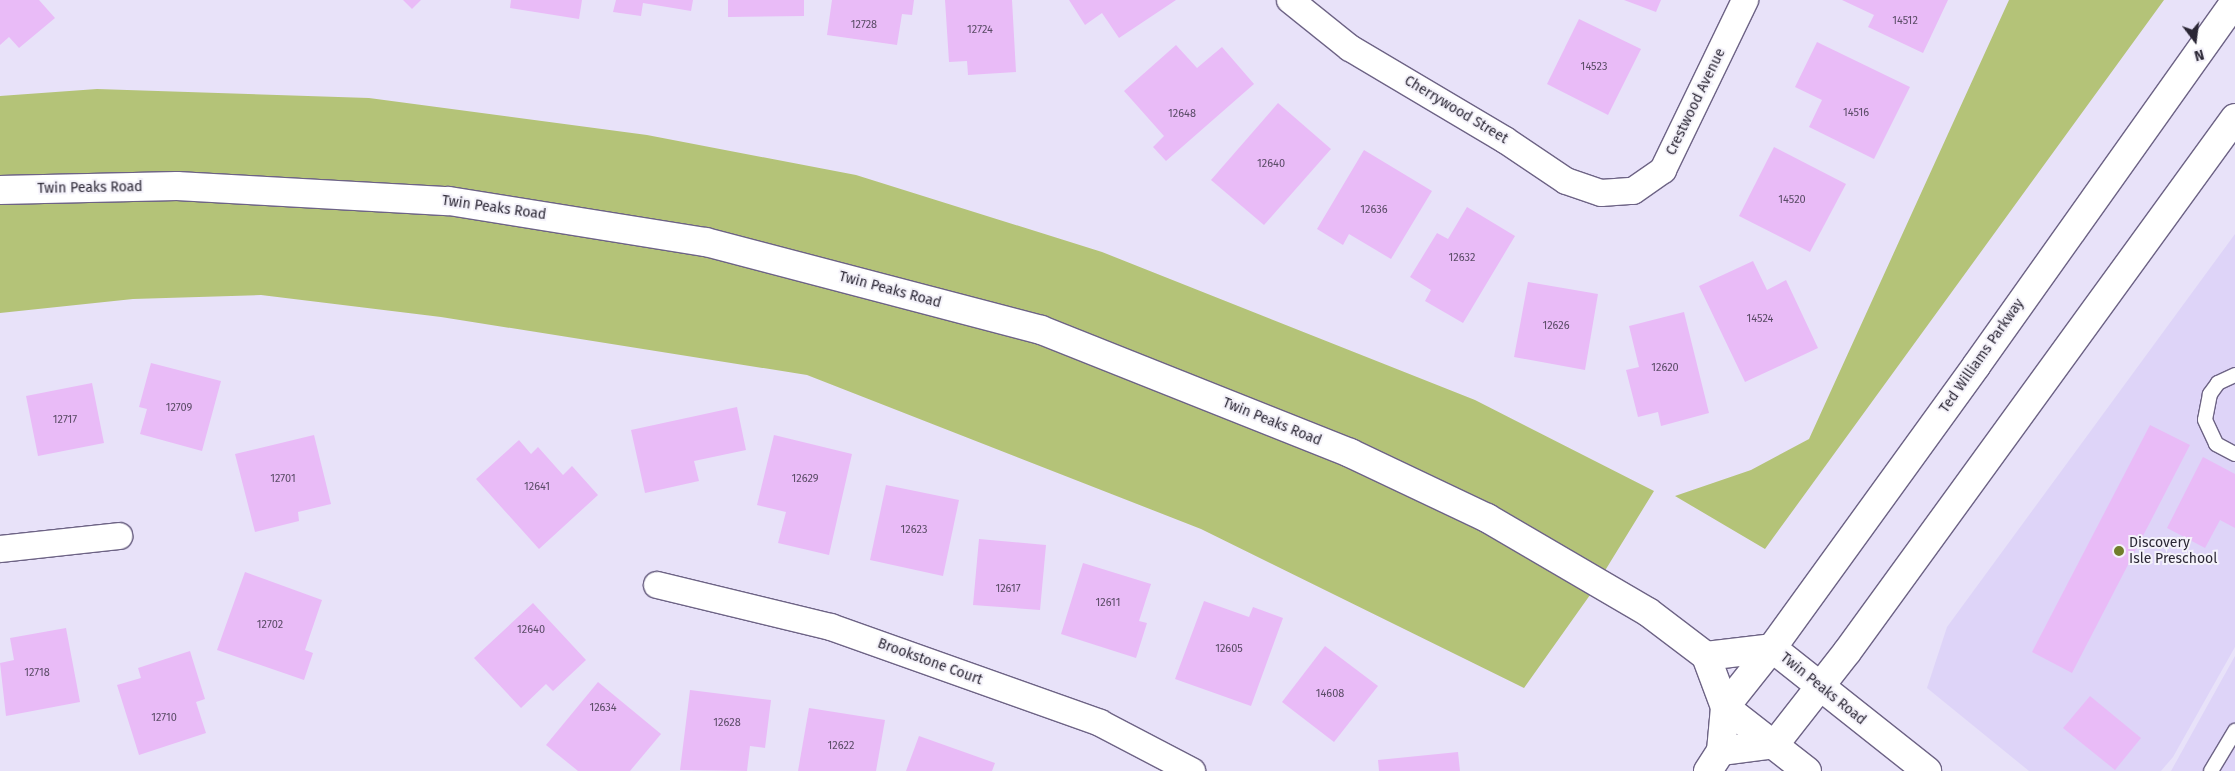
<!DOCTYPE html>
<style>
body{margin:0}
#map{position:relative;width:2235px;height:771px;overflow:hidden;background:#e8e2f9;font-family:"Fira Sans",sans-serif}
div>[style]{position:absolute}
.built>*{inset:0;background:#ded4f8}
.green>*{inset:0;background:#b4c378}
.building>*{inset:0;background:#e9bbf7}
.roads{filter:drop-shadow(1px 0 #6d6385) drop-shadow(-1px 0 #6d6385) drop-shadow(0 1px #6d6385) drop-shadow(0 -1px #6d6385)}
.lane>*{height:14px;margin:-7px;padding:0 7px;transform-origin:7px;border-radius:7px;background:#fff}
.street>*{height:26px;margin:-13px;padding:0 13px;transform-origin:13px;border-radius:13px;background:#fff}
.secondary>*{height:28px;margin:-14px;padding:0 14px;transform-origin:14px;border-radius:14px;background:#fff}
.primary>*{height:28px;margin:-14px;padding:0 14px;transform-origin:14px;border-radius:14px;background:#fff}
.dots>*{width:14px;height:14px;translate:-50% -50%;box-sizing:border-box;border:2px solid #f4f2fa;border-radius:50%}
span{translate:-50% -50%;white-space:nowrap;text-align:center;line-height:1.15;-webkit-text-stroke:4px #f4f2fa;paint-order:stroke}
.number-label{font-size:11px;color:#5a4c66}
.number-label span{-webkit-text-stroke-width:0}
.street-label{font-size:14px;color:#2b2735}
.poi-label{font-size:14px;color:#2b2735}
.left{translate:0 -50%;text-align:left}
.north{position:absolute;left:2170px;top:15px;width:50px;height:50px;-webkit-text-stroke:4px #f4f2fa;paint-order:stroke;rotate:165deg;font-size:14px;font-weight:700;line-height:20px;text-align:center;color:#2b2735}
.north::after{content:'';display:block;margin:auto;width:18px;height:22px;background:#2b2735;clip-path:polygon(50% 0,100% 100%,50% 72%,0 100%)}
</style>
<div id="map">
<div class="built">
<i style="clip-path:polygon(2235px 234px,2235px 647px,2173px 757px,2161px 771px,2029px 771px,1927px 688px,1947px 627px)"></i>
<i style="clip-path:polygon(2235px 656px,2235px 771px,2171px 771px)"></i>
</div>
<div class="green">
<i style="clip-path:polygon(2009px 0,2164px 0,1765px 549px,1675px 496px,1751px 470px,1809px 439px)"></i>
<i style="clip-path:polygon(97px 89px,369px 98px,647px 135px,856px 175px,1102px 252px,1475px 400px,1654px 491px,1590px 595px,1524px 688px,1201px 529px,807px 375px,441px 317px,261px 295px,133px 299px,0 313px,0 96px)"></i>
</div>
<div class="building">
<i style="clip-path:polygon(0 0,39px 0,55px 18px,19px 48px,9px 37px,0 45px)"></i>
<i style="clip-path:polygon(403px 0,421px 0,412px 9px)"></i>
<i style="clip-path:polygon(511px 0,582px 0,579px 19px,510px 8px)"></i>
<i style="clip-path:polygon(616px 0,693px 0,691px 11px,643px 3px,641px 16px,613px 12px)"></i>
<i style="clip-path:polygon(728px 0,804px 0,804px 16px,728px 17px)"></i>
<i style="clip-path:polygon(832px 0,914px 0,912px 15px,902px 14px,897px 45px,827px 35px)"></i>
<i style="clip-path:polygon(945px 0,1012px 0,1016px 72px,968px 75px,967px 61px,949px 62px)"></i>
<i style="clip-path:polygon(1069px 0,1176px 0,1119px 38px,1102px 13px,1085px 25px)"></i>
<i style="clip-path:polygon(1624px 0,1661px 0,1656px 12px)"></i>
<i style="clip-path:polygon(1842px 0,1948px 0,1923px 53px,1868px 27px,1874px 15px)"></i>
<i style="clip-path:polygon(1579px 19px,1641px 49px,1608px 115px,1547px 84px)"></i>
<i style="clip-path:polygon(1817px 42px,1910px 87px,1874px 159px,1809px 127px,1822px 100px,1795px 87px)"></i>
<i style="clip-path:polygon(1176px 45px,1197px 68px,1222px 47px,1254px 84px,1166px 161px,1153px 147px,1164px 136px,1124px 91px)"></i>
<i style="clip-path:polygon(1278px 103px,1331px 149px,1264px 225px,1211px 180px)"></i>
<i style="clip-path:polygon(1774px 147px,1846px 184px,1810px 252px,1739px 216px)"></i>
<i style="clip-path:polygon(1364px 150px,1432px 191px,1391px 259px,1349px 234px,1343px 245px,1317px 229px)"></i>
<i style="clip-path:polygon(1467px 207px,1515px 236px,1463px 323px,1425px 301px,1431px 290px,1410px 277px,1437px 233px,1448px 239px)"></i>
<i style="clip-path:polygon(1753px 261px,1767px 290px,1786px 280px,1818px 348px,1745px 382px,1699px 286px)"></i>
<i style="clip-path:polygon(1528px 282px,1598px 294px,1585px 370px,1514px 357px)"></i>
<i style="clip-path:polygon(1684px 312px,1709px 413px,1661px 426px,1658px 412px,1638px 417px,1626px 370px,1639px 367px,1629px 326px)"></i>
<i style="clip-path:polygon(151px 363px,221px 381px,202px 451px,140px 434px,147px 409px,139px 407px)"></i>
<i style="clip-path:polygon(92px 383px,104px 443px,38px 456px,26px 396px)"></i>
<i style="clip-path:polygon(737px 407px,746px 450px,694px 461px,699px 481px,645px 493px,631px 430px)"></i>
<i style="clip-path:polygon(2150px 425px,2190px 445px,2072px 673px,2032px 652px)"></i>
<i style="clip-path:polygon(314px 435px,331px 504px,298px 512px,299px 521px,255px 532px,235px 454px)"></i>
<i style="clip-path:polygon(774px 435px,852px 454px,829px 555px,778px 543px,786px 512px,757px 505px)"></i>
<i style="clip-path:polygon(519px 440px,531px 454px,538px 447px,563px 475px,572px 466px,598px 495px,539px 549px,476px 479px)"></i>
<i style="clip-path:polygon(2203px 457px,2235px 474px,2235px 528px,2220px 520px,2205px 548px,2167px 528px)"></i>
<i style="clip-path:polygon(886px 485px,959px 500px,943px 576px,870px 560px)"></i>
<i style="clip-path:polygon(979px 539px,1046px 545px,1040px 610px,973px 605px)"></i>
<i style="clip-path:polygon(1083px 563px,1151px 584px,1139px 621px,1147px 623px,1136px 658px,1061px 634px)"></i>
<i style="clip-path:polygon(245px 572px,322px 600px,305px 650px,313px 653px,304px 680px,217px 650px)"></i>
<i style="clip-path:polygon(1204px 601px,1249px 617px,1253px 607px,1283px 618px,1251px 706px,1175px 679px)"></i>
<i style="clip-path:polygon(533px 603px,586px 660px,553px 691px,546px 684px,521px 708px,474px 658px)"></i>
<i style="clip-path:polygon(66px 628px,80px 702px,6px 716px,0 663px,14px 660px,10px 638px)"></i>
<i style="clip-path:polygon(1325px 646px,1378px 686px,1334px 742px,1282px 702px)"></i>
<i style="clip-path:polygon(190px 651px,205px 699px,196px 702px,206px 733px,139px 755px,117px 685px,141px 678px,138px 668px)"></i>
<i style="clip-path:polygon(598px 682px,661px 734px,630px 771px,578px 771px,546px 745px)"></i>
<i style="clip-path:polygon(690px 690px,771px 700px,765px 748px,750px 746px,747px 771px,680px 770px)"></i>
<i style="clip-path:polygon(2090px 696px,2141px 738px,2115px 770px,2063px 728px)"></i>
<i style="clip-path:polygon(809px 708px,885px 720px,876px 771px,798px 771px)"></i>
<i style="clip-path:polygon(919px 736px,995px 763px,992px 771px,906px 771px)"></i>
<i style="clip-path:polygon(1458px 752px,1460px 771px,1379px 771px,1378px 760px)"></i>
</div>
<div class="roads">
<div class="lane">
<i style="left:2235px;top:375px;width:19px;rotate:155deg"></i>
<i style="left:2218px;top:383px;width:14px;rotate:126deg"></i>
<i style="left:2210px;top:394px;width:26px;rotate:101deg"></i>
<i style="left:2205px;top:420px;width:26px;rotate:65deg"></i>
<i style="left:2216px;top:444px;width:21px;rotate:28deg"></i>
<i style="left:2211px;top:771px;width:47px;rotate:-59deg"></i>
</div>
<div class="street">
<i style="left:1290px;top:0;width:77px;rotate:38.7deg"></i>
<i style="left:1350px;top:48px;width:180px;rotate:30.7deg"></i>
<i style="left:1505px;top:140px;width:73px;rotate:33.9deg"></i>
<i style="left:1566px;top:181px;width:37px;rotate:19deg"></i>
<i style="left:1601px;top:193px;width:32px;rotate:-4deg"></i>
<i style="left:1633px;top:191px;width:37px;rotate:-35deg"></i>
<i style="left:1663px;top:170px;width:189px;rotate:-64.2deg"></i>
<i style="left:0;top:549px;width:120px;rotate:-6.2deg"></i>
<i style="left:657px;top:585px;width:179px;rotate:13.6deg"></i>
<i style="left:831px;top:627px;width:286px;rotate:19.6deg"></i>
<i style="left:1100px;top:723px;width:104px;rotate:27.6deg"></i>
</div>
<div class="secondary">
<i style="left:1721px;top:751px;width:54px;rotate:-7.4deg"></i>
<i style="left:1708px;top:771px;width:24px;rotate:-57deg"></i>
<i style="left:1721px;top:751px;width:44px;rotate:-84.8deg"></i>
</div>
<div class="primary">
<i style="left:0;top:190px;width:177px;rotate:-1.3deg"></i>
<i style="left:177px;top:186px;width:272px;rotate:3.2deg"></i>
<i style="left:449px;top:201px;width:260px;rotate:9.1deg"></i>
<i style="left:706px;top:242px;width:346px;rotate:14.7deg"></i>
<i style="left:1041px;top:330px;width:333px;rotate:21.7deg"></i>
<i style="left:1350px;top:453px;width:152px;rotate:25.4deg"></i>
<i style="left:1487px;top:518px;width:186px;rotate:30.3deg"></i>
<i style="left:1648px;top:612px;width:73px;rotate:37.2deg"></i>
<i style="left:1706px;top:656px;width:54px;rotate:69.6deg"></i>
<i style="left:1725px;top:707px;width:104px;rotate:38deg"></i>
<i style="left:1706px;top:656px;width:66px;rotate:-6.9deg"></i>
<i style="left:1772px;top:648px;width:198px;rotate:38.4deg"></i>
<i style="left:1725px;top:707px;width:75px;rotate:-51.5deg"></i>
<i style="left:1772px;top:648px;width:348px;rotate:-54.1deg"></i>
<i style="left:1976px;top:366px;width:447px;rotate:-54.6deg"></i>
<i style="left:1775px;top:744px;width:117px;rotate:-52deg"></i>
<i style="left:1847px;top:652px;width:660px;rotate:-54deg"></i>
</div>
</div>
<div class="dots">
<i style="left:2119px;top:551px;background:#707e2b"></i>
</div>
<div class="number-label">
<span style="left:1905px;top:21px">14512</span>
<span style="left:864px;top:25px">12728</span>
<span style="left:980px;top:30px">12724</span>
<span style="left:1594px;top:67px">14523</span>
<span style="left:1856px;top:113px">14516</span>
<span style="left:1182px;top:114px">12648</span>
<span style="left:1271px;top:164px">12640</span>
<span style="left:1792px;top:200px">14520</span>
<span style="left:1374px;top:210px">12636</span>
<span style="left:1462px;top:258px">12632</span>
<span style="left:1760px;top:319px">14524</span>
<span style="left:1556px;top:326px">12626</span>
<span style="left:1665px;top:368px">12620</span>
<span style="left:179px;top:408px">12709</span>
<span style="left:65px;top:420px">12717</span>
<span style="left:283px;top:479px">12701</span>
<span style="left:805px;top:479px">12629</span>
<span style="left:537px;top:487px">12641</span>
<span style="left:914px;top:530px">12623</span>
<span style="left:1008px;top:589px">12617</span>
<span style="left:1108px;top:603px">12611</span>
<span style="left:270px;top:625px">12702</span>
<span style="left:531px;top:630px">12640</span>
<span style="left:1229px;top:649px">12605</span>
<span style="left:37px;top:673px">12718</span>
<span style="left:1330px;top:694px">14608</span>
<span style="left:603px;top:708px">12634</span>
<span style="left:164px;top:718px">12710</span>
<span style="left:727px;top:723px">12628</span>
<span style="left:841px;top:746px">12622</span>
</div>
<div class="street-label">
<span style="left:1696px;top:102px;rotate:-64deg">Crestwood Avenue</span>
<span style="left:1456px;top:110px;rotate:31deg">Cherrywood Street</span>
<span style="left:90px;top:188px;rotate:-1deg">Twin Peaks Road</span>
<span style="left:494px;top:208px;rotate:8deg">Twin Peaks Road</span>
<span style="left:890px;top:290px;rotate:15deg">Twin Peaks Road</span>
<span style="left:1982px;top:356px;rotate:-55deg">Ted Williams Parkway</span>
<span style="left:1272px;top:422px;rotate:22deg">Twin Peaks Road</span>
<span style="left:930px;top:662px;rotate:20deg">Brookstone Court</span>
<span style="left:1823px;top:689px;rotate:39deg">Twin Peaks Road</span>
</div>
<div class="poi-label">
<span class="left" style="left:2129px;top:551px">Discovery<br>Isle Preschool</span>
</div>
<div class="north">N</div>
</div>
